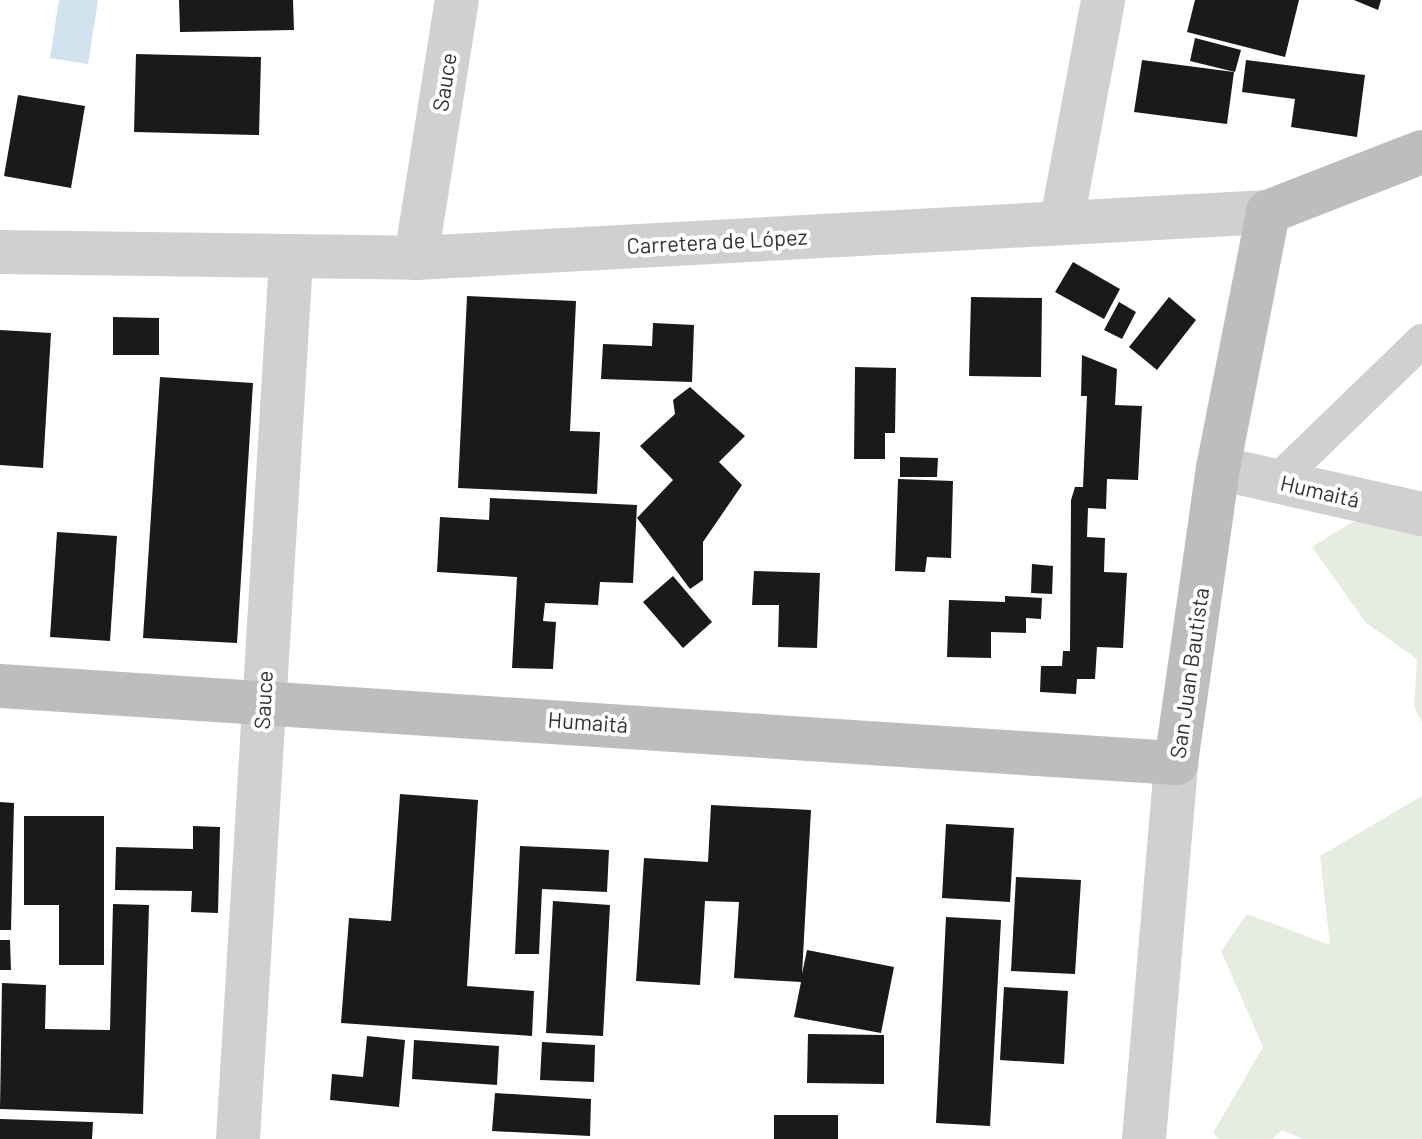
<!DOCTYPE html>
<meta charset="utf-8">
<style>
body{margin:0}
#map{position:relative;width:1422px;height:1139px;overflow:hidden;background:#fff;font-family:Barlow,sans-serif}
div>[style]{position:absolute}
.green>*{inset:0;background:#e6ecdf}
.water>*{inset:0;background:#cfe2ee}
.building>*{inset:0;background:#1a1a1a}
.lane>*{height:34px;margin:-17px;padding:0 17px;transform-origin:17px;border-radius:17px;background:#d0d0d0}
.street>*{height:44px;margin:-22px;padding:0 22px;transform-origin:22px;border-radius:22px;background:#d0d0d0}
.secondary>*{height:44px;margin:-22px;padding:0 22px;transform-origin:22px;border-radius:22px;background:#bdbdbd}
span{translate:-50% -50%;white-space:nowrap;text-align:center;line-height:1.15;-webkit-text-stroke:8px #fff;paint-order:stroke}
.street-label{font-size:22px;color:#333}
</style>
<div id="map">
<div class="green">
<i style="clip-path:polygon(1422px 520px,1422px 722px,1414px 707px,1417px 659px,1366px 623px,1312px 547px,1352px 522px)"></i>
<i style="clip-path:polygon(1422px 796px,1422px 1139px,1303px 1139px,1282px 1130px,1272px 1139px,1220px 1139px,1213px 1133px,1263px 1047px,1221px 951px,1247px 914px,1330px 945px,1320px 856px)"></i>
</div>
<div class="water">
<i style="clip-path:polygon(59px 0,98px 0,88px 64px,50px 58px)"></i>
</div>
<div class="building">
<i style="clip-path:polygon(179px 0,293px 0,294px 30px,180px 32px)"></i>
<i style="clip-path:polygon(1195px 0,1299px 0,1285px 57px,1187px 32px)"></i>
<i style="clip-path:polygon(1354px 0,1381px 0,1378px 10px)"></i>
<i style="clip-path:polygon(1195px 38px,1241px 50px,1235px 72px,1190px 61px)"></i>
<i style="clip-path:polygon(136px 54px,261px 57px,259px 135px,134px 132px)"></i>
<i style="clip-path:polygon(1142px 60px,1234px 72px,1227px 124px,1134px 112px)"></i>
<i style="clip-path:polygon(1246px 60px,1365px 75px,1357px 137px,1291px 127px,1295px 99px,1242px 92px)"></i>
<i style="clip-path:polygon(18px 95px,85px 106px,71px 188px,4px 176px)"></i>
<i style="clip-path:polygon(1073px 262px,1120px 289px,1104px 319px,1055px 292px)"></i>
<i style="clip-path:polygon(467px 296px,576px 301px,570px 431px,600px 432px,597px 494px,458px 488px)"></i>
<i style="clip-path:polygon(971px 297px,1042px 298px,1041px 377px,969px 376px)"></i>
<i style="clip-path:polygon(1169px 297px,1196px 320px,1157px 370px,1129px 347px)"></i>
<i style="clip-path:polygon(1119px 302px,1136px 312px,1122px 339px,1104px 330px)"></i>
<i style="clip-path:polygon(113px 317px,159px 318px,159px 355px,113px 355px)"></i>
<i style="clip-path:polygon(653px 323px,694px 325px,692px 382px,601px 379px,603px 344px,652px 346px)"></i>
<i style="clip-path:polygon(0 330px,51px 333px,43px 468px,0 465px)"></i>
<i style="clip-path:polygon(1082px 355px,1117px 369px,1115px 405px,1142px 406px,1138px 480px,1107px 479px,1106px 509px,1088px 508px,1087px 537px,1105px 538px,1104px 572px,1127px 573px,1123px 648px,1097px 647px,1095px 679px,1077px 679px,1076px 694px,1040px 692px,1041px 666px,1062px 666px,1063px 651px,1070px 651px,1071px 500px,1075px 487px,1083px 487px,1087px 396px,1081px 396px)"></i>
<i style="clip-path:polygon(855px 367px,896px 368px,895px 433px,885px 433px,885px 459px,854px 459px)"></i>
<i style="clip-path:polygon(160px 377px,253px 383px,237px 643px,143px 638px)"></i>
<i style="clip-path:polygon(690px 387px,745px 436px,719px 462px,742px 485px,703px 542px,703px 580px,690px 589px,637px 518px,673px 480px,640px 446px,675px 414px,673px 400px)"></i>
<i style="clip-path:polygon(900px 457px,938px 458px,937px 477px,900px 477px)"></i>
<i style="clip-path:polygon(898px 479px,953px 481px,951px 558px,927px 557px,925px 572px,895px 571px)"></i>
<i style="clip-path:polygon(490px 498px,637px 505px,633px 583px,600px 582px,598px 605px,545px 603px,543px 621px,556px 622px,553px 669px,512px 668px,517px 577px,437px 572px,440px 517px,489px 520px)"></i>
<i style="clip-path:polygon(57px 532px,117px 536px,110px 641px,50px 637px)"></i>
<i style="clip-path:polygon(1032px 564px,1053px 566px,1052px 594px,1031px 593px)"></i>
<i style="clip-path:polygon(754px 571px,820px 573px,817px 648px,778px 647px,779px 605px,752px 605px)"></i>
<i style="clip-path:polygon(673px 576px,712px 622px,683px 648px,643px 602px)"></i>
<i style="clip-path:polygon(1005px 596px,1042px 598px,1041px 619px,1026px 618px,1026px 633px,991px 632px,991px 658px,947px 657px,949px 600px,1005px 602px)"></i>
<i style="clip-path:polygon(400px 794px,478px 800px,467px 986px,534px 991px,532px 1036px,341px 1023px,349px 918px,391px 921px)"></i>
<i style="clip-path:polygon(0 802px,14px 803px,11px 930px,0 930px)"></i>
<i style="clip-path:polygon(711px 805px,811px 810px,802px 974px,807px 950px,894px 967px,881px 1033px,794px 1017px,801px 982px,734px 978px,739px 902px,705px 901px,700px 985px,636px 981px,644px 858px,708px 862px)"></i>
<i style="clip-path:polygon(24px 816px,104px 816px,104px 965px,59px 965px,59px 905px,24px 905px)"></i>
<i style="clip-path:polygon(946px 824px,1014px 828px,1010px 902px,942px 898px)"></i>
<i style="clip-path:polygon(193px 826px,220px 827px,218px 913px,191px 912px,192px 891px,115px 890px,116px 847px,193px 849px)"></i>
<i style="clip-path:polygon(520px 846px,609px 850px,607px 892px,542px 889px,539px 954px,515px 954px)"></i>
<i style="clip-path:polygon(1016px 877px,1081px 880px,1075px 974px,1011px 971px)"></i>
<i style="clip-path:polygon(553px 901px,610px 905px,603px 1036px,546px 1033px)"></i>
<i style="clip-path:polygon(113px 904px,149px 905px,143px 1114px,0 1109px,2px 983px,46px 985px,45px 1029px,110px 1030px)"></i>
<i style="clip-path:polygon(946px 917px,1001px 920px,990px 1126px,936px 1123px)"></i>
<i style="clip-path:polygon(0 940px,10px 940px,11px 970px,0 970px)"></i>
<i style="clip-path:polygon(1004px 987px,1068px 991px,1064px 1064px,1000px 1060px)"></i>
<i style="clip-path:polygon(808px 1034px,884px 1035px,884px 1084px,807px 1083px)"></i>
<i style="clip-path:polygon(367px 1036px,405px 1040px,399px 1107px,330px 1100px,332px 1074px,363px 1077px)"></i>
<i style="clip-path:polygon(414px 1040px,499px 1046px,497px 1085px,412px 1079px)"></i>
<i style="clip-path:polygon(542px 1042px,595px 1045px,594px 1082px,540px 1080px)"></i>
<i style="clip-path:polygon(495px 1093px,591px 1099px,590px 1136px,492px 1131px)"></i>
<i style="clip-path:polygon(774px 1115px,838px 1115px,838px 1139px,774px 1139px)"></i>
<i style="clip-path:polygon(0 1119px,93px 1122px,92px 1139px,0 1139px)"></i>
</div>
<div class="lane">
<i style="left:1277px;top:481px;width:202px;rotate:-44deg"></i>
</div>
<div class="street">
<i style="left:1062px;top:220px;width:224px;rotate:-79.4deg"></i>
<i style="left:0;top:252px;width:416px;rotate:0.8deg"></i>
<i style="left:416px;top:258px;width:853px;rotate:-3.09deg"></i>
<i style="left:416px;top:258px;width:261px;rotate:-81deg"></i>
<i style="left:1218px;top:468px;width:209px;rotate:12.7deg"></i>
<i style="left:238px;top:1139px;width:880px;rotate:-86.55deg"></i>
<i style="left:1144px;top:1139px;width:377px;rotate:-85.1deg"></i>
</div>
<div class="secondary">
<i style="left:0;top:686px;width:1179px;rotate:3.75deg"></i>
<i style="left:1176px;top:763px;width:298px;rotate:-81.9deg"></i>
<i style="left:1218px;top:468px;width:261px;rotate:-78.9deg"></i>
<i style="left:1268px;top:212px;width:165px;rotate:-21.3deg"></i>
</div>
<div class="street-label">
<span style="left:444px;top:82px;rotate:-81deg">Sauce</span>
<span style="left:717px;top:241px;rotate:-3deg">Carretera de López</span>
<span style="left:1320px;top:491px;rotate:13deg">Humaitá</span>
<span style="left:1189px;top:673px;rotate:-82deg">San Juan Bautista</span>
<span style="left:263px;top:700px;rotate:-87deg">Sauce</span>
<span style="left:588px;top:722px;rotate:4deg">Humaitá</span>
</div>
</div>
